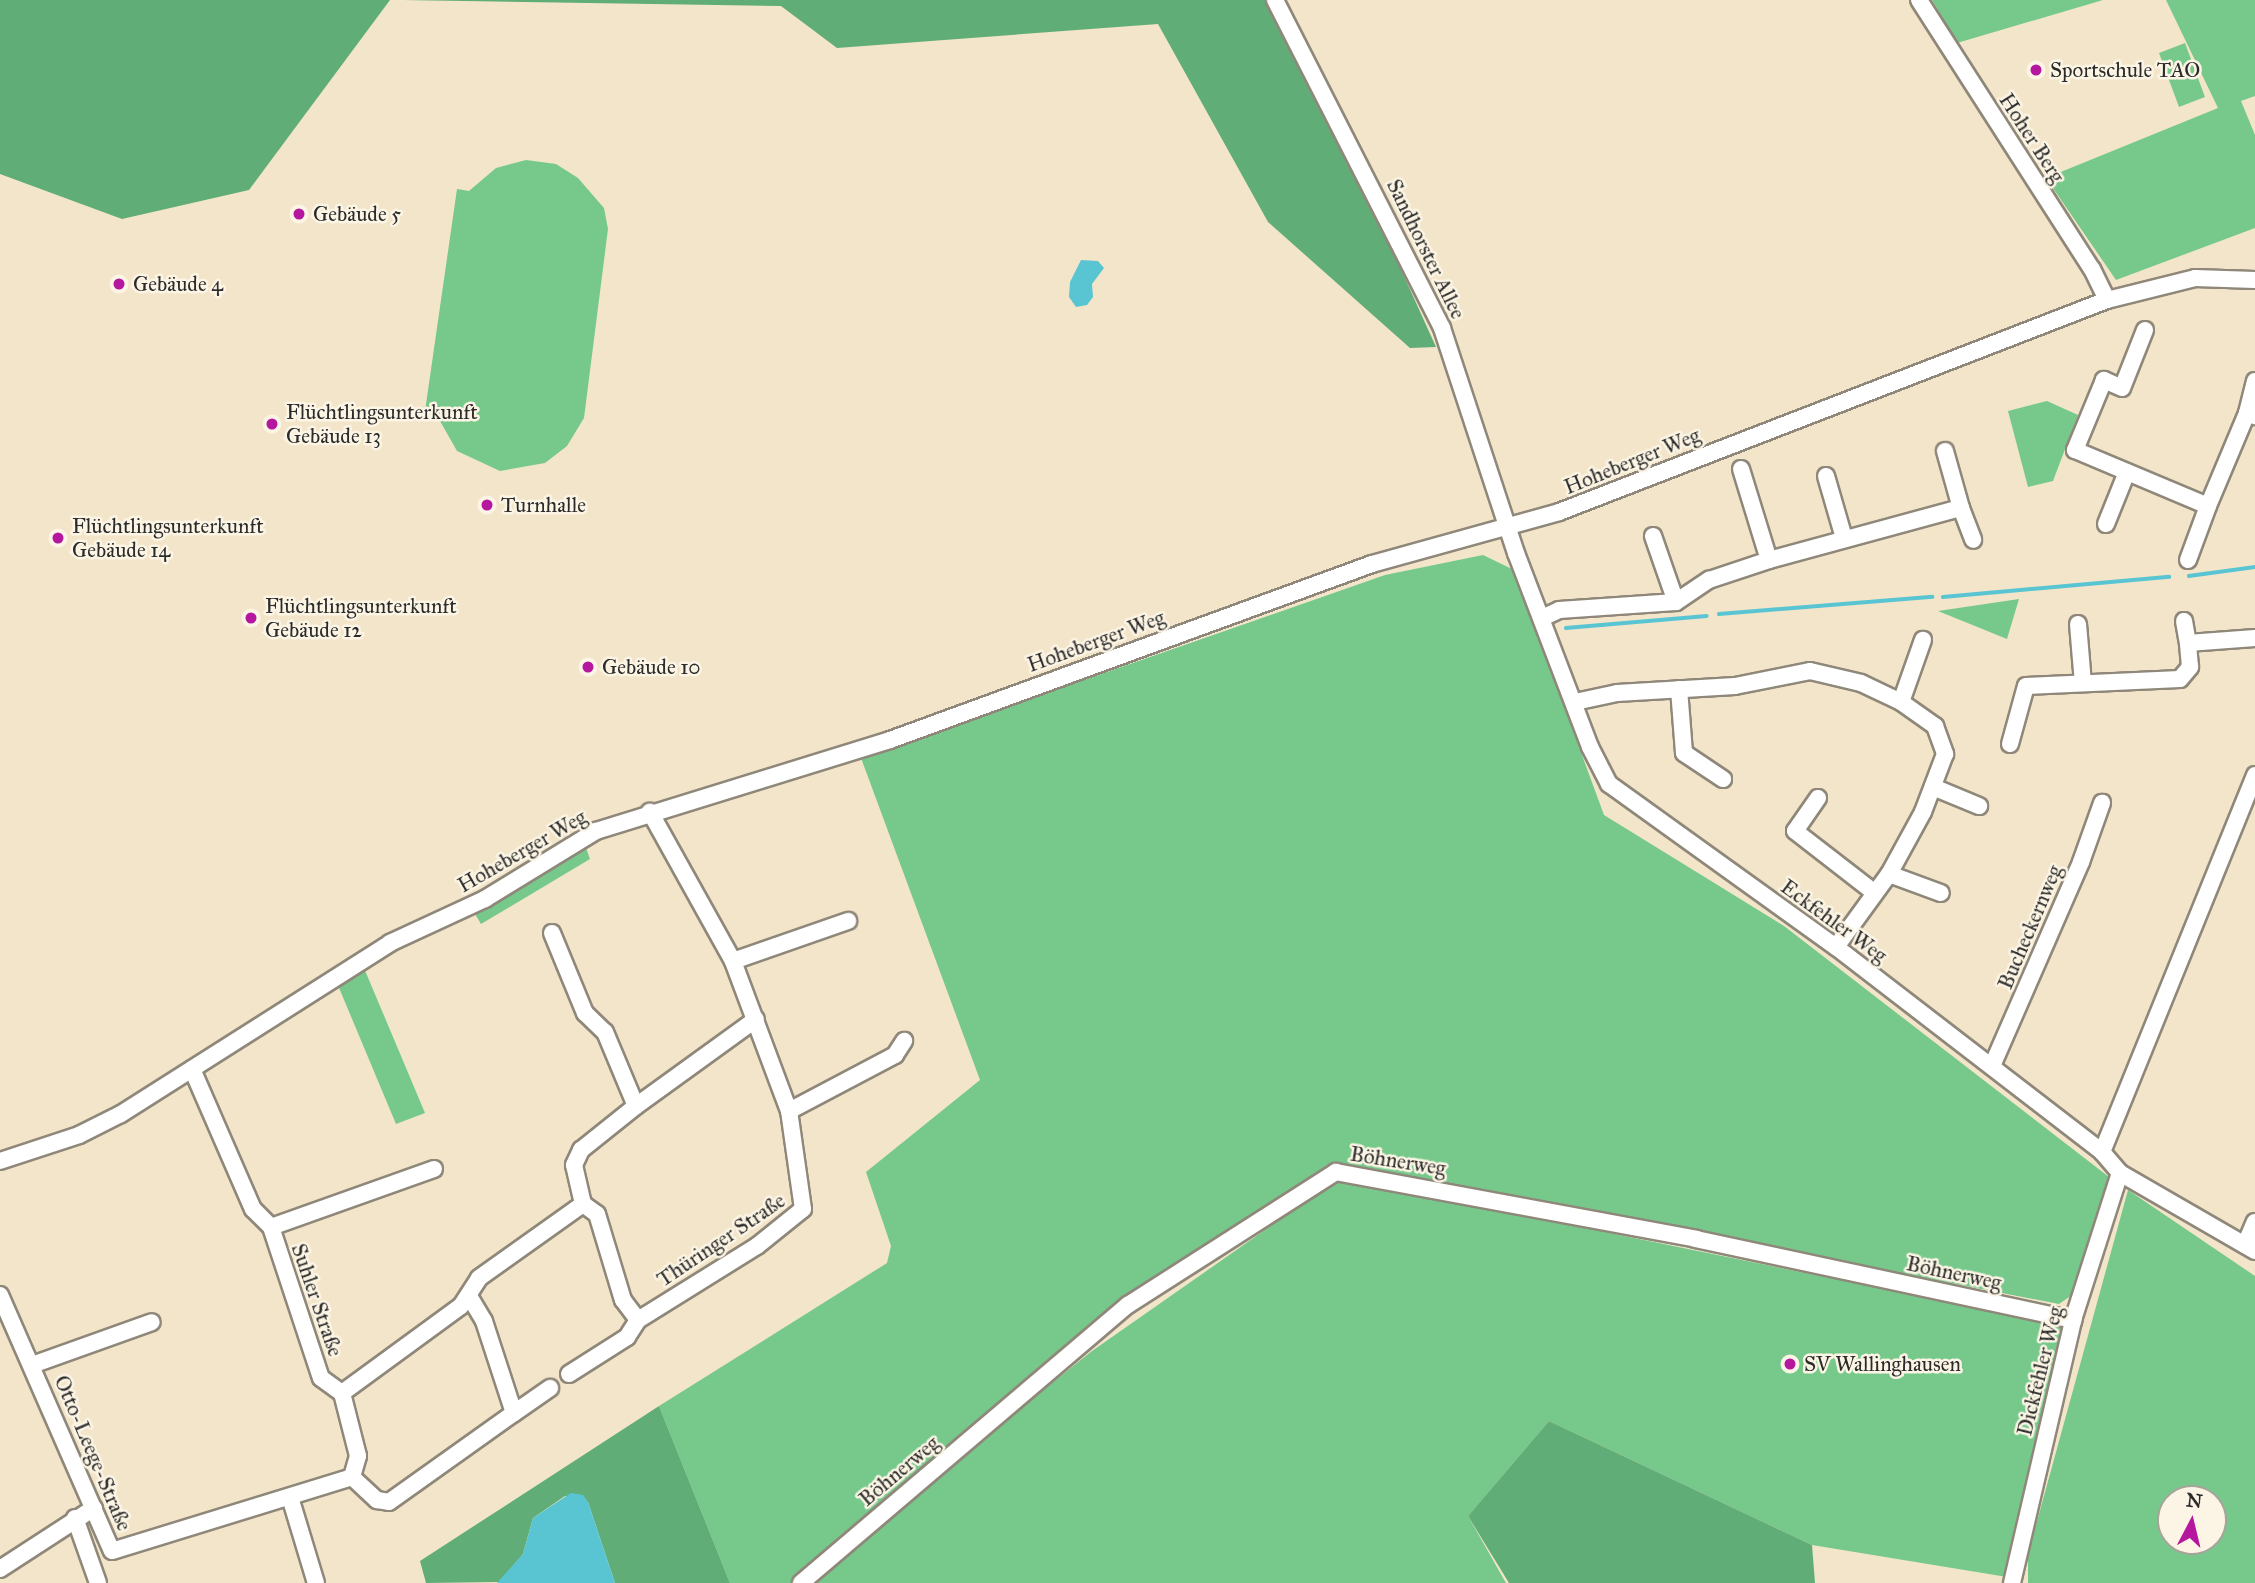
<!DOCTYPE html>
<meta charset="utf-8">
<style>
body{margin:0}
#map{position:relative;width:2255px;height:1583px;overflow:hidden;background:#f3e5c9;font-family:"IM FELL Great Primer",serif}
div>[style]{position:absolute}
.green>*{inset:0;background:#76c98b}
.forest>*{inset:0;background:#60ad77}
.water>*{inset:0;background:#59c5d2}
.stream>*{height:3.5px;margin:-1.75px;padding:0 1.75px;transform-origin:1.75px;border-radius:1.75px;background:#59c5d2}
.roads{filter:drop-shadow(2px 0 #8f887a) drop-shadow(-2px 0 #8f887a) drop-shadow(0 2px #8f887a) drop-shadow(0 -2px #8f887a)}
.minor>*{height:16px;margin:-8px;padding:0 8px;transform-origin:8px;border-radius:8px;background:#fff}
.dots>*{width:19px;height:19px;translate:-50% -50%;box-sizing:border-box;border:4px solid #fcf5e5;border-radius:50%}
span{translate:-50% -50%;white-space:nowrap;text-align:center;line-height:1.15;-webkit-text-stroke:5px #fcf5e5;paint-order:stroke}
.poi-label{font-size:21px;color:#2b2b2b}
.left{translate:0 -50%;text-align:left}
.street-label{font-size:21px;color:#2b2b2b}
.north{position:absolute;left:2157px;top:1485px;width:70px;height:70px;box-sizing:border-box;background:#fcf5e5;border:2px solid #a8a49b;border-radius:50%;rotate:7deg;font-size:19px;font-weight:700;line-height:28px;text-align:center;color:#2b2b2b}
.north::after{content:'';display:block;margin:auto;width:24px;height:32px;background:#b5179e;clip-path:polygon(50% 0,100% 100%,50% 72%,0 100%)}
</style>
<div id="map">
<div class="green">
<i style="clip-path:polygon(1932px 0,2103px 0,1957px 43px)"></i>
<i style="clip-path:polygon(2166px 0,2255px 0,2255px 96px,2241px 101px,2255px 135px,2255px 228px,2116px 280px,2046px 178px,2218px 108px)"></i>
<i style="clip-path:polygon(2185px 43px,2205px 97px,2179px 107px,2159px 53px)"></i>
<i style="clip-path:polygon(526px 160px,556px 164px,578px 178px,604px 208px,608px 229px,584px 418px,567px 446px,545px 463px,500px 471px,457px 451px,436px 414px,425px 411px,457px 189px,469px 191px,496px 168px)"></i>
<i style="clip-path:polygon(2047px 401px,2078px 415px,2053px 481px,2028px 487px,2008px 411px)"></i>
<i style="clip-path:polygon(1483px 555px,1514px 570px,1604px 815px,1784px 926px,2109px 1177px,2072px 1295px,2059px 1304px,1339px 1164px,1121px 1303px,977px 1427px,1018px 1410px,1092px 1351px,1335px 1181px,1379px 1186px,2065px 1326px,2007px 1577px,1812px 1545px,1549px 1421px,1468px 1516px,1506px 1583px,730px 1583px,659px 1406px,887px 1263px,891px 1246px,866px 1172px,980px 1080px,861px 758px,1385px 575px)"></i>
<i style="clip-path:polygon(2019px 599px,2007px 639px,1938px 611px)"></i>
<i style="clip-path:polygon(585px 845px,590px 859px,481px 924px,475px 914px)"></i>
<i style="clip-path:polygon(361px 961px,425px 1113px,396px 1124px,337px 983px)"></i>
<i style="clip-path:polygon(evenodd,2128px 1190px,2255px 1276px,2255px 1583px,2028px 1583px,2028px 1554px,2128px 1190px,2213px 1499px,2213px 1541px,2171px 1541px,2171px 1499px,2213px 1499px)"></i>
</div>
<div class="forest">
<i style="clip-path:polygon(0 0,390px 0,249px 190px,122px 219px,0 174px)"></i>
<i style="clip-path:polygon(403px 0,1271px 0,1343px 141px,1436px 347px,1410px 348px,1268px 222px,1158px 24px,837px 48px,781px 6px)"></i>
<i style="clip-path:polygon(659px 1406px,730px 1583px,615px 1583px,588px 1502px,565px 1496px,533px 1518px,523px 1554px,499px 1582px,426px 1583px,420px 1561px)"></i>
<i style="clip-path:polygon(1549px 1421px,1812px 1545px,1815px 1583px,1509px 1583px,1468px 1516px)"></i>
</div>
<div class="water">
<i style="clip-path:polygon(1081px 260px,1098px 261px,1104px 268px,1092px 284px,1093px 297px,1087px 305px,1076px 307px,1069px 297px,1070px 282px)"></i>
<i style="clip-path:polygon(571px 1493px,583px 1495px,588px 1502px,615px 1583px,497px 1583px,523px 1554px,533px 1518px)"></i>
</div>
<div class="stream">
<i style="left:2189px;top:576px;width:67px;rotate:-7.8deg"></i>
<i style="left:1943px;top:597px;width:227px;rotate:-5.1deg"></i>
<i style="left:1719px;top:614px;width:214px;rotate:-4.6deg"></i>
<i style="left:1566px;top:628px;width:141px;rotate:-4.9deg"></i>
</div>
<div class="roads">
<div class="minor">
<i style="left:1275px;top:0;width:368px;rotate:63deg"></i>
<i style="left:1442px;top:328px;width:237px;rotate:71.8deg"></i>
<i style="left:1516px;top:553px;width:208px;rotate:69.1deg"></i>
<i style="left:1590px;top:747px;width:42px;rotate:62.8deg"></i>
<i style="left:1609px;top:784px;width:279px;rotate:35.7deg"></i>
<i style="left:1836px;top:947px;width:336px;rotate:37.6deg"></i>
<i style="left:2102px;top:1152px;width:28px;rotate:49deg"></i>
<i style="left:2120px;top:1173px;width:156px;rotate:30deg"></i>
<i style="left:1919px;top:0;width:320px;rotate:57.3deg"></i>
<i style="left:2092px;top:269px;width:34px;rotate:64deg"></i>
<i style="left:2145px;top:330px;width:62px;rotate:111.6deg"></i>
<i style="left:2122px;top:388px;width:20px;rotate:-156deg"></i>
<i style="left:2104px;top:380px;width:76px;rotate:112.5deg"></i>
<i style="left:2075px;top:450px;width:144px;rotate:22.8deg"></i>
<i style="left:2208px;top:506px;width:101px;rotate:-67.2deg"></i>
<i style="left:2247px;top:413px;width:9px;rotate:21deg"></i>
<i style="left:2247px;top:413px;width:33px;rotate:-76deg"></i>
<i style="left:1945px;top:451px;width:59px;rotate:74.3deg"></i>
<i style="left:1741px;top:469px;width:95px;rotate:72.9deg"></i>
<i style="left:1826px;top:476px;width:65px;rotate:73.8deg"></i>
<i style="left:2106px;top:524px;width:56px;rotate:-68deg"></i>
<i style="left:1653px;top:536px;width:70px;rotate:70.8deg"></i>
<i style="left:2188px;top:560px;width:58px;rotate:-69.7deg"></i>
<i style="left:1542px;top:618px;width:19px;rotate:-25deg"></i>
<i style="left:1559px;top:610px;width:117px;rotate:-3.9deg"></i>
<i style="left:1676px;top:602px;width:40px;rotate:-34deg"></i>
<i style="left:1709px;top:580px;width:63px;rotate:-18.4deg"></i>
<i style="left:1769px;top:560px;width:199px;rotate:-15.2deg"></i>
<i style="left:1961px;top:508px;width:34px;rotate:69deg"></i>
<i style="left:2184px;top:621px;width:22px;rotate:80deg"></i>
<i style="left:2078px;top:624px;width:59px;rotate:85.2deg"></i>
<i style="left:1679px;top:689px;width:64px;rotate:85.5deg"></i>
<i style="left:1684px;top:753px;width:47px;rotate:33.7deg"></i>
<i style="left:1575px;top:702px;width:43px;rotate:-12.1deg"></i>
<i style="left:1617px;top:693px;width:118px;rotate:-3.4deg"></i>
<i style="left:1735px;top:686px;width:76px;rotate:-11.3deg"></i>
<i style="left:1810px;top:671px;width:52px;rotate:13.2deg"></i>
<i style="left:1861px;top:683px;width:44px;rotate:25.4deg"></i>
<i style="left:1901px;top:702px;width:42px;rotate:35.2deg"></i>
<i style="left:1935px;top:726px;width:30px;rotate:70deg"></i>
<i style="left:1945px;top:754px;width:62px;rotate:110.8deg"></i>
<i style="left:1923px;top:812px;width:71px;rotate:118.7deg"></i>
<i style="left:1889px;top:874px;width:90px;rotate:126deg"></i>
<i style="left:1901px;top:702px;width:66px;rotate:-70.5deg"></i>
<i style="left:2010px;top:744px;width:60px;rotate:-74.6deg"></i>
<i style="left:2026px;top:686px;width:154px;rotate:-2.6deg"></i>
<i style="left:2180px;top:679px;width:16px;rotate:-50deg"></i>
<i style="left:2190px;top:667px;width:24px;rotate:-95deg"></i>
<i style="left:2188px;top:643px;width:67px;rotate:-4.3deg"></i>
<i style="left:1933px;top:787px;width:50px;rotate:22.4deg"></i>
<i style="left:1818px;top:798px;width:40px;rotate:124.9deg"></i>
<i style="left:1795px;top:831px;width:101px;rotate:37.8deg"></i>
<i style="left:1889px;top:874px;width:55px;rotate:20.1deg"></i>
<i style="left:552px;top:933px;width:87px;rotate:67.6deg"></i>
<i style="left:585px;top:1013px;width:28px;rotate:44deg"></i>
<i style="left:605px;top:1032px;width:80px;rotate:67.3deg"></i>
<i style="left:636px;top:1106px;width:148px;rotate:-35.9deg"></i>
<i style="left:733px;top:961px;width:122px;rotate:-19.2deg"></i>
<i style="left:1992px;top:1066px;width:223px;rotate:-66.4deg"></i>
<i style="left:2081px;top:862px;width:63px;rotate:-70.4deg"></i>
<i style="left:192px;top:1069px;width:153px;rotate:66.5deg"></i>
<i style="left:253px;top:1209px;width:25px;rotate:45deg"></i>
<i style="left:271px;top:1227px;width:159px;rotate:71.7deg"></i>
<i style="left:321px;top:1378px;width:26px;rotate:36deg"></i>
<i style="left:342px;top:1393px;width:65px;rotate:75.7deg"></i>
<i style="left:358px;top:1456px;width:22px;rotate:106deg"></i>
<i style="left:352px;top:1477px;width:34px;rotate:43deg"></i>
<i style="left:377px;top:1500px;width:12px;rotate:9deg"></i>
<i style="left:389px;top:1502px;width:153px;rotate:-35.5deg"></i>
<i style="left:514px;top:1413px;width:97px;rotate:-108.1deg"></i>
<i style="left:484px;top:1321px;width:29px;rotate:-121deg"></i>
<i style="left:789px;top:1111px;width:120px;rotate:-27.8deg"></i>
<i style="left:895px;top:1055px;width:17px;rotate:-57deg"></i>
<i style="left:2102px;top:1152px;width:407px;rotate:-67.9deg"></i>
<i style="left:0;top:1161px;width:83px;rotate:-18.2deg"></i>
<i style="left:79px;top:1135px;width:47px;rotate:-26.6deg"></i>
<i style="left:121px;top:1114px;width:319px;rotate:-32.4deg"></i>
<i style="left:390px;top:943px;width:105px;rotate:-24.9deg"></i>
<i style="left:485px;top:899px;width:130px;rotate:-31.5deg"></i>
<i style="left:596px;top:831px;width:308px;rotate:-17.2deg"></i>
<i style="left:890px;top:740px;width:513px;rotate:-20.06deg"></i>
<i style="left:1372px;top:564px;width:194px;rotate:-15.5deg"></i>
<i style="left:1559px;top:512px;width:588px;rotate:-21.15deg"></i>
<i style="left:2107px;top:300px;width:91px;rotate:-14deg"></i>
<i style="left:2195px;top:278px;width:60px;rotate:1.9deg"></i>
<i style="left:583px;top:1204px;width:17px;rotate:36deg"></i>
<i style="left:597px;top:1214px;width:90px;rotate:73.2deg"></i>
<i style="left:623px;top:1300px;width:25px;rotate:53deg"></i>
<i style="left:271px;top:1227px;width:173px;rotate:-19.6deg"></i>
<i style="left:2245px;top:1245px;width:25px;rotate:-67deg"></i>
<i style="left:0;top:1295px;width:279px;rotate:66.4deg"></i>
<i style="left:112px;top:1551px;width:251px;rotate:-17.1deg"></i>
<i style="left:32px;top:1365px;width:127px;rotate:-19.7deg"></i>
<i style="left:569px;top:1374px;width:69px;rotate:-32.5deg"></i>
<i style="left:627px;top:1337px;width:20px;rotate:-57deg"></i>
<i style="left:638px;top:1320px;width:140px;rotate:-31.9deg"></i>
<i style="left:757px;top:1246px;width:59px;rotate:-38.8deg"></i>
<i style="left:803px;top:1209px;width:99px;rotate:-98.1deg"></i>
<i style="left:789px;top:1111px;width:160px;rotate:-110.5deg"></i>
<i style="left:733px;top:961px;width:171px;rotate:-119.1deg"></i>
<i style="left:342px;top:1393px;width:147px;rotate:-36.2deg"></i>
<i style="left:461px;top:1306px;width:33px;rotate:-57deg"></i>
<i style="left:479px;top:1278px;width:128px;rotate:-35.4deg"></i>
<i style="left:583px;top:1204px;width:40px;rotate:-103deg"></i>
<i style="left:574px;top:1165px;width:17px;rotate:-65deg"></i>
<i style="left:581px;top:1150px;width:70px;rotate:-38.7deg"></i>
<i style="left:514px;top:1413px;width:44px;rotate:-34.8deg"></i>
<i style="left:290px;top:1497px;width:90px;rotate:73.2deg"></i>
<i style="left:75px;top:1518px;width:69px;rotate:70.5deg"></i>
<i style="left:0;top:1569px;width:112px;rotate:-33deg"></i>
<i style="left:801px;top:1583px;width:429px;rotate:-40.4deg"></i>
<i style="left:1128px;top:1305px;width:247px;rotate:-32.6deg"></i>
<i style="left:1336px;top:1172px;width:366px;rotate:10.5deg"></i>
<i style="left:1696px;top:1239px;width:386px;rotate:12.1deg"></i>
<i style="left:2012px;top:1583px;width:270px;rotate:-76.9deg"></i>
<i style="left:2073px;top:1320px;width:154px;rotate:-72.3deg"></i>
</div>
</div>
<div class="dots">
<i style="left:2036px;top:70px;background:#b5179e"></i>
<i style="left:299px;top:214px;background:#b5179e"></i>
<i style="left:119px;top:284px;background:#b5179e"></i>
<i style="left:272px;top:424px;background:#b5179e"></i>
<i style="left:487px;top:505px;background:#b5179e"></i>
<i style="left:58px;top:538px;background:#b5179e"></i>
<i style="left:251px;top:618px;background:#b5179e"></i>
<i style="left:588px;top:667px;background:#b5179e"></i>
<i style="left:1790px;top:1364px;background:#b5179e"></i>
</div>
<div class="poi-label">
<span class="left" style="left:2050px;top:70px">Sportschule TAO</span>
<span class="left" style="left:313px;top:214px">Gebäude 5</span>
<span class="left" style="left:133px;top:284px">Gebäude 4</span>
<span class="left" style="left:286px;top:424px">Flüchtlingsunterkunft<br>Gebäude 13</span>
<span class="left" style="left:501px;top:505px">Turnhalle</span>
<span class="left" style="left:72px;top:538px">Flüchtlingsunterkunft<br>Gebäude 14</span>
<span class="left" style="left:265px;top:618px">Flüchtlingsunterkunft<br>Gebäude 12</span>
<span class="left" style="left:602px;top:667px">Gebäude 10</span>
<span class="left" style="left:1804px;top:1364px">SV Wallinghausen</span>
</div>
<div class="street-label">
<span style="left:2032px;top:138px;rotate:57deg">Hoher Berg</span>
<span style="left:1426px;top:249px;rotate:64deg">Sandhorster Allee</span>
<span style="left:1632px;top:461px;rotate:-22deg">Hoheberger Weg</span>
<span style="left:1096px;top:641px;rotate:-20deg">Hoheberger Weg</span>
<span style="left:522px;top:851px;rotate:-30deg">Hoheberger Weg</span>
<span style="left:1834px;top:921px;rotate:36deg">Eckfehler Weg</span>
<span style="left:2030px;top:927px;rotate:-67deg">Bucheckernweg</span>
<span style="left:1398px;top:1161px;rotate:9deg">Böhnerweg</span>
<span style="left:721px;top:1240px;rotate:-34deg">Thüringer Straße</span>
<span style="left:1954px;top:1273px;rotate:12deg">Böhnerweg</span>
<span style="left:317px;top:1300px;rotate:71deg">Suhler Straße</span>
<span style="left:2040px;top:1371px;rotate:-76deg">Dickfehler Weg</span>
<span style="left:93px;top:1453px;rotate:67deg">Otto-Leege-Straße</span>
<span style="left:899px;top:1471px;rotate:-40deg">Böhnerweg</span>
</div>
<div class="north">N</div>
</div>
